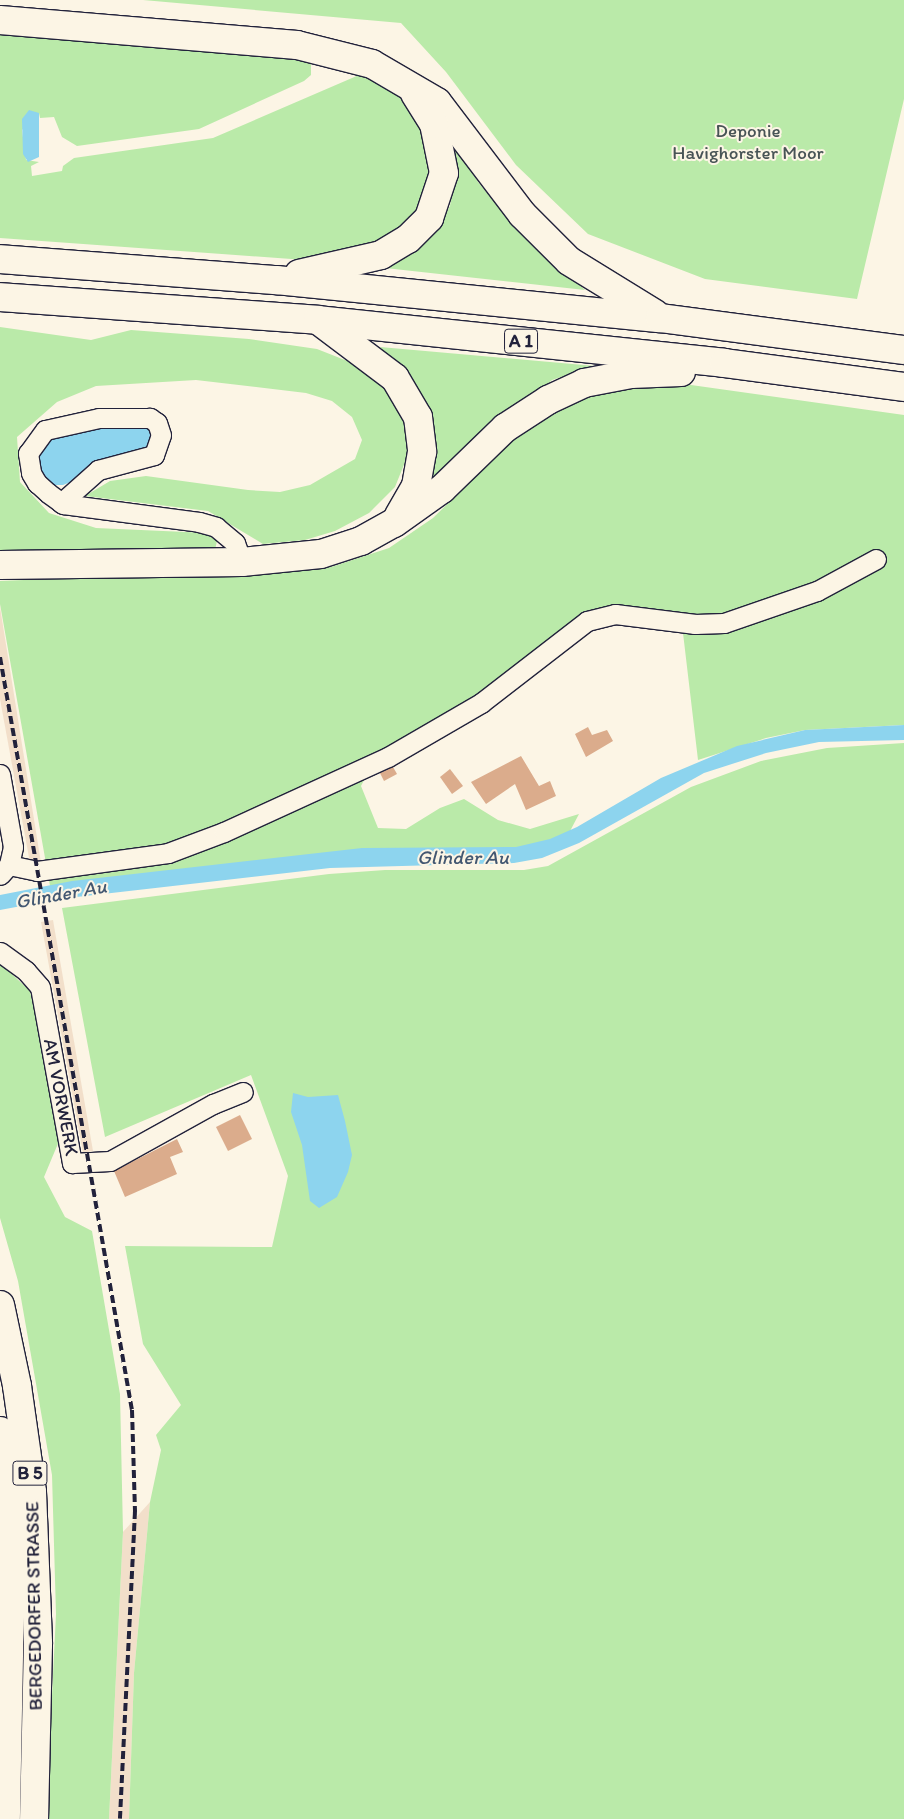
<!DOCTYPE html>
<style>
body{margin:0}
#map{position:relative;width:904px;height:1819px;overflow:hidden;background:#fcf5e5;font-family:Itim,sans-serif}
div>[style]{position:absolute}
.built>*{inset:0;background:#f2dfca}
.green>*{inset:0;background:#baeaa9}
.water>*{inset:0;background:#8dd4ee}
.building>*{inset:0;background:#dbac8c}
.roads{filter:drop-shadow(1px 0 #22223b) drop-shadow(-1px 0 #22223b) drop-shadow(0 1px #22223b) drop-shadow(0 -1px #22223b)}
.minor>*{height:19px;margin:-9.5px;padding:0 9.5px;transform-origin:9.5px;border-radius:9.5px;background:#fcf5e5}
.highway>*{height:28px;margin:-14px;padding:0 14px;transform-origin:14px;border-radius:14px;background:#fcf5e5}
.rail>*{height:4px;margin-top:-2px;transform-origin:0;background:repeating-linear-gradient(90deg,#22223b 0 8px,transparent 0 12px)}
span{translate:-50% -50%;white-space:nowrap;text-align:center;line-height:1.15;-webkit-text-stroke:4px #fcf5e5;paint-order:stroke}
.shield-label span{padding:1px 4px;background:#fcf5e5;border:1px solid;border-radius:4px;-webkit-text-stroke-width:0}
.shield-label{font-size:18px;color:#22223b;font-weight:700}
.park-label{font-size:19px;color:#485456}
.street-label{font-size:19px;color:#22223b}
.water-label{font-size:20px;color:#425771;font-style:italic}
</style>
<div id="map">
<div class="built">
<i style="clip-path:polygon(0 607px,41px 863px,30px 863px,0 699px)"></i>
<i style="clip-path:polygon(53px 920px,93px 1151px,83px 1153px,41px 922px)"></i>
<i style="clip-path:polygon(150px 1502px,134px 1673px,129px 1819px,109px 1819px,123px 1532px)"></i>
</div>
<div class="green">
<i style="clip-path:polygon(143px 0,904px 0,904px 99px,857px 299px,705px 279px,588px 234px,516px 165px,446px 72px,401px 23px)"></i>
<i style="clip-path:polygon(0 32px,309px 60px,311px 64px,311px 75px,304px 81px,199px 129px,77px 146px,62px 137px,54px 117px,40px 118px,39px 113px,22px 130px,26px 160px,39px 162px,31px 166px,32px 176px,62px 171px,63px 166px,74px 158px,213px 138px,359px 75px,373px 78px,408px 103px,433px 147px,427px 205px,385px 244px,305px 260px,0 238px)"></i>
<i style="clip-path:polygon(452px 137px,478px 182px,510px 221px,585px 290px,385px 268px,412px 254px,431px 236px,450px 206px,454px 177px)"></i>
<i style="clip-path:polygon(0 327px,91px 340px,131px 330px,249px 339px,317px 349px,355px 364px,388px 389px,407px 425px,407px 457px,395px 487px,369px 513px,335px 531px,305px 540px,263px 544px,208px 511px,85px 496px,110px 481px,146px 476px,248px 490px,280px 492px,310px 485px,355px 459px,362px 440px,352px 417px,332px 401px,306px 393px,196px 380px,96px 386px,57px 402px,17px 437px,20px 482px,49px 513px,96px 528px,208px 533px,217px 541px,215px 550px,0 554px)"></i>
<i style="clip-path:polygon(380px 347px,595px 366px,552px 380px,425px 492px,430px 418px,413px 381px)"></i>
<i style="clip-path:polygon(684px 384px,904px 415px,904px 725px,805px 730px,766px 738px,698px 760px,683px 633px,617px 623px,589px 628px,378px 753px,361px 786px,378px 828px,406px 829px,440px 808px,464px 799px,498px 820px,530px 829px,579px 814px,569px 833px,532px 850px,433px 850px,50px 886px,0 604px,0 581px,331px 567px,389px 548px,433px 518px,511px 442px,550px 414px,610px 388px)"></i>
<i style="clip-path:polygon(904px 743px,904px 1819px,129px 1819px,134px 1673px,150px 1502px,161px 1450px,156px 1435px,181px 1405px,143px 1344px,125px 1246px,272px 1247px,288px 1176px,251px 1075px,105px 1137px,62px 908px,329px 874px,385px 870px,524px 870px,548px 866px,691px 787px,761px 761px,827px 748px)"></i>
<i style="clip-path:polygon(0 963px,30px 991px,62px 1134px,44px 1177px,65px 1217px,92px 1231px,120px 1394px,123px 1532px,109px 1819px,46px 1819px,56px 1614px,52px 1475px,18px 1281px,0 1218px)"></i>
</div>
<div class="water">
<i style="clip-path:polygon(29px 110px,39px 113px,39px 157px,28px 162px,23px 154px,22px 119px)"></i>
<i style="clip-path:polygon(106px 425px,152px 427px,153px 449px,63px 485px,54px 485px,39px 473px,36px 452px,53px 435px)"></i>
<i style="clip-path:polygon(904px 725px,904px 740px,819px 742px,766px 753px,704px 773px,579px 843px,542px 858px,514px 863px,330px 868px,59px 899px,0 910px,0 895px,72px 881px,362px 848px,516px 847px,550px 839px,577px 827px,661px 778px,737px 746px,805px 730px)"></i>
<i style="clip-path:polygon(293px 1093px,308px 1097px,338px 1095px,345px 1121px,352px 1155px,348px 1172px,337px 1197px,319px 1208px,310px 1201px,302px 1145px,291px 1112px)"></i>
</div>
<div class="building">
<i style="clip-path:polygon(588px 727px,592px 735px,607px 730px,613px 741px,586px 757px,575px 734px)"></i>
<i style="clip-path:polygon(521px 756px,539px 786px,550px 781px,556px 796px,526px 810px,515px 784px,486px 804px,471px 782px)"></i>
<i style="clip-path:polygon(393px 767px,397px 774px,384px 781px,380px 773px)"></i>
<i style="clip-path:polygon(450px 769px,463px 786px,452px 794px,440px 777px)"></i>
<i style="clip-path:polygon(240px 1115px,252px 1139px,228px 1151px,216px 1127px)"></i>
<i style="clip-path:polygon(177px 1139px,183px 1152px,170px 1157px,177px 1174px,125px 1197px,114px 1171px)"></i>
</div>
<div class="roads">
<div class="minor">
<i style="left:61px;top:503px;width:50px;rotate:-41.7deg"></i>
<i style="left:98px;top:470px;width:58px;rotate:-15deg"></i>
<i style="left:154px;top:455px;width:21px;rotate:-71deg"></i>
<i style="left:161px;top:435px;width:13px;rotate:-108deg"></i>
<i style="left:157px;top:423px;width:9px;rotate:-144deg"></i>
<i style="left:150px;top:418px;width:51px;rotate:180deg"></i>
<i style="left:99px;top:418px;width:55px;rotate:167.5deg"></i>
<i style="left:45px;top:430px;width:29px;rotate:126deg"></i>
<i style="left:28px;top:453px;width:20px;rotate:81deg"></i>
<i style="left:31px;top:473px;width:12px;rotate:59deg"></i>
<i style="left:37px;top:483px;width:15px;rotate:42deg"></i>
<i style="left:48px;top:493px;width:19px;rotate:36deg"></i>
<i style="left:63px;top:504px;width:137px;rotate:7.5deg"></i>
<i style="left:199px;top:522px;width:18px;rotate:16deg"></i>
<i style="left:216px;top:527px;width:25px;rotate:40deg"></i>
<i style="left:235px;top:543px;width:20px;rotate:70deg"></i>
<i style="left:0;top:774px;width:74px;rotate:79.9deg"></i>
<i style="left:13px;top:847px;width:18px;rotate:103deg"></i>
<i style="left:9px;top:865px;width:13px;rotate:132deg"></i>
<i style="left:9px;top:865px;width:29px;rotate:12deg"></i>
<i style="left:37px;top:871px;width:132px;rotate:-7.8deg"></i>
<i style="left:168px;top:853px;width:60px;rotate:-20.6deg"></i>
<i style="left:224px;top:832px;width:180px;rotate:-24.6deg"></i>
<i style="left:388px;top:757px;width:108px;rotate:-30.1deg"></i>
<i style="left:481px;top:703px;width:134px;rotate:-37.7deg"></i>
<i style="left:587px;top:621px;width:29px;rotate:-14deg"></i>
<i style="left:615px;top:614px;width:81px;rotate:7.1deg"></i>
<i style="left:695px;top:624px;width:29px;rotate:-2deg"></i>
<i style="left:724px;top:623px;width:98px;rotate:-19deg"></i>
<i style="left:817px;top:591px;width:67px;rotate:-28.5deg"></i>
<i style="left:0;top:952px;width:32px;rotate:36deg"></i>
<i style="left:26px;top:971px;width:21px;rotate:49deg"></i>
<i style="left:40px;top:987px;width:179px;rotate:79.7deg"></i>
<i style="left:72px;top:1163px;width:38px;rotate:-3deg"></i>
<i style="left:110px;top:1161px;width:118px;rotate:-29deg"></i>
<i style="left:213px;top:1104px;width:32px;rotate:-22deg"></i>
</div>
<div class="highway">
<i style="left:0;top:20px;width:298px;rotate:4.8deg"></i>
<i style="left:297px;top:45px;width:77px;rotate:14.2deg"></i>
<i style="left:372px;top:64px;width:75px;rotate:30.3deg"></i>
<i style="left:437px;top:102px;width:141px;rotate:52.8deg"></i>
<i style="left:522px;top:214px;width:66px;rotate:45deg"></i>
<i style="left:569px;top:261px;width:101px;rotate:31.6deg"></i>
<i style="left:0;top:259px;width:277px;rotate:4.4deg"></i>
<i style="left:276px;top:280px;width:386px;rotate:5.7deg"></i>
<i style="left:660px;top:318px;width:246px;rotate:7.5deg"></i>
<i style="left:299px;top:274px;width:84px;rotate:-13deg"></i>
<i style="left:381px;top:255px;width:31px;rotate:-31deg"></i>
<i style="left:408px;top:239px;width:30px;rotate:-45deg"></i>
<i style="left:429px;top:218px;width:47px;rotate:-71.6deg"></i>
<i style="left:444px;top:173px;width:50px;rotate:-101.5deg"></i>
<i style="left:434px;top:124px;width:36px;rotate:-122deg"></i>
<i style="left:0;top:297px;width:318px;rotate:4.1deg"></i>
<i style="left:317px;top:320px;width:409px;rotate:6deg"></i>
<i style="left:724px;top:363px;width:182px;rotate:7.6deg"></i>
<i style="left:318px;top:320px;width:96px;rotate:37deg"></i>
<i style="left:395px;top:378px;width:45px;rotate:59.5deg"></i>
<i style="left:418px;top:417px;width:35px;rotate:83deg"></i>
<i style="left:422px;top:452px;width:35px;rotate:100deg"></i>
<i style="left:416px;top:486px;width:34px;rotate:120deg"></i>
<i style="left:0;top:565px;width:242px;rotate:-0.7deg"></i>
<i style="left:242px;top:562px;width:79px;rotate:-5.8deg"></i>
<i style="left:321px;top:554px;width:42px;rotate:-18deg"></i>
<i style="left:361px;top:541px;width:38px;rotate:-29deg"></i>
<i style="left:394px;top:523px;width:59px;rotate:-35.3deg"></i>
<i style="left:442px;top:489px;width:88px;rotate:-44.1deg"></i>
<i style="left:505px;top:428px;width:51px;rotate:-33.1deg"></i>
<i style="left:548px;top:400px;width:40px;rotate:-25deg"></i>
<i style="left:584px;top:383px;width:48px;rotate:-10.8deg"></i>
<i style="left:631px;top:374px;width:50px;rotate:-2.3deg"></i>
<i style="left:0;top:1305px;width:83px;rotate:78.1deg"></i>
<i style="left:17px;top:1386px;width:107px;rotate:81.9deg"></i>
<i style="left:32px;top:1492px;width:152px;rotate:87.7deg"></i>
<i style="left:38px;top:1644px;width:175px;rotate:91.3deg"></i>
<i style="left:0;top:1431px;width:121px;rotate:84.8deg"></i>
<i style="left:11px;top:1552px;width:267px;rotate:91.1deg"></i>
</div>
</div>
<div class="rail">
<i style="left:0;top:657px;width:764px;rotate:80.06deg"></i>
<i style="left:132px;top:1410px;width:101px;rotate:88.3deg"></i>
<i style="left:135px;top:1511px;width:308px;rotate:92.8deg"></i>
</div>
<div class="shield-label">
<span style="left:521px;top:341px">A 1</span>
<span style="left:30px;top:1473px">B 5</span>
</div>
<div class="park-label">
<span style="left:748px;top:142px">Deponie<br>Havighorster Moor</span>
</div>
<div class="street-label">
<span style="left:61px;top:1097px;rotate:79deg">AM VORWERK</span>
<span style="left:34px;top:1606px;rotate:-91deg">BERGEDORFER STRASSE</span>
</div>
<div class="water-label">
<span style="left:463px;top:857px">Glinder Au</span>
<span style="left:61px;top:894px;rotate:-10deg">Glinder Au</span>
</div>
</div>
